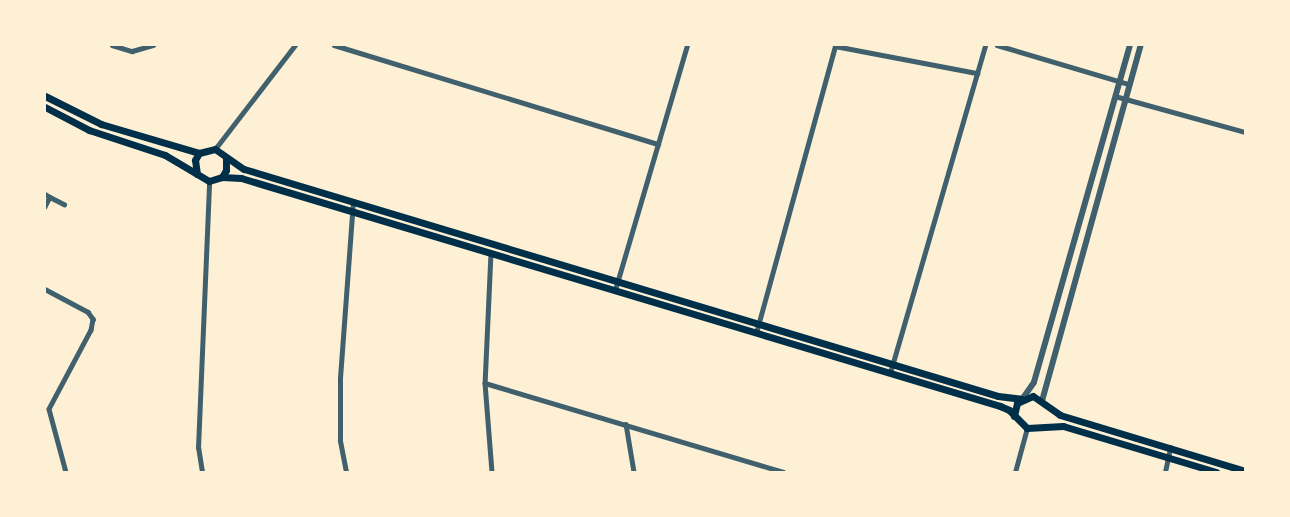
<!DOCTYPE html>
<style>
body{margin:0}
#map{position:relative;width:1290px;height:517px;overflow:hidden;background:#fdf0d5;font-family:"Roboto Serif",serif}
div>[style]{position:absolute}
.minor>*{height:4.5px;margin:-2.25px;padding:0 2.25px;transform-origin:2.25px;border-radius:2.25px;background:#3f606c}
.tertiary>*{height:6px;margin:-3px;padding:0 3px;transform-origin:3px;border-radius:3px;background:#3f606c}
.secondary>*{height:7px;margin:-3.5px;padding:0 3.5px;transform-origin:3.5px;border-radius:3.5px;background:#003049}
span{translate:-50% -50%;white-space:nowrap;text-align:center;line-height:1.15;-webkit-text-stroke:4.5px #fdf0d5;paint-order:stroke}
.frame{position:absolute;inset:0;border:46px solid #fdf0d5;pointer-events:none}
</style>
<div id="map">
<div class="minor">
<i style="left:112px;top:45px;width:21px;rotate:17deg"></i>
<i style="left:132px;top:51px;width:22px;rotate:-16deg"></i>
<i style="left:334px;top:45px;width:339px;rotate:17deg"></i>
<i style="left:997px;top:45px;width:138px;rotate:16.5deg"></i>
<i style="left:835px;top:46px;width:145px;rotate:10.8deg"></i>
<i style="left:1115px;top:96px;width:135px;rotate:15.5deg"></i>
<i style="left:215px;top:149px;width:131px;rotate:-52.4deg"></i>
<i style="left:45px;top:194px;width:6px;rotate:31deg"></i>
<i style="left:50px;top:197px;width:11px;rotate:117deg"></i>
<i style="left:50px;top:197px;width:16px;rotate:27deg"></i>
<i style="left:491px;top:253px;width:130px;rotate:92.6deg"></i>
<i style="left:485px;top:383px;width:89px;rotate:85.5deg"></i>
<i style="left:45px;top:289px;width:49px;rotate:28.1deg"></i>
<i style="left:88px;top:312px;width:9px;rotate:54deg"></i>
<i style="left:93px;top:319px;width:11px;rotate:100deg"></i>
<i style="left:91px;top:330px;width:89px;rotate:118deg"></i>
<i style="left:49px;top:409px;width:65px;rotate:74.9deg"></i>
<i style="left:615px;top:290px;width:255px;rotate:-73.6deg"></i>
<i style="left:756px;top:333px;width:298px;rotate:-74.6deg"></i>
<i style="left:890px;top:373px;width:341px;rotate:-73.8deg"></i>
<i style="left:485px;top:383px;width:311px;rotate:16.6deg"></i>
<i style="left:626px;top:424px;width:49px;rotate:80.5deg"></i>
<i style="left:202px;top:472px;width:24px;rotate:-99deg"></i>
<i style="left:198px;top:448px;width:267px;rotate:-87.6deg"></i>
<i style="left:346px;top:472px;width:32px;rotate:-101deg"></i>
<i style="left:340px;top:441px;width:63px;rotate:-90deg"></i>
<i style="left:340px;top:378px;width:177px;rotate:-85.8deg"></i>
<i style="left:1015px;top:472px;width:46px;rotate:-74.7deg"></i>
<i style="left:1165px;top:472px;width:25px;rotate:-78deg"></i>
</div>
<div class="tertiary">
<i style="left:1023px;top:398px;width:19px;rotate:-55deg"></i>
<i style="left:1034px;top:382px;width:350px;rotate:-74.1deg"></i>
<i style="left:1042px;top:401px;width:370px;rotate:-74.5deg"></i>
</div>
<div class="secondary">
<i style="left:45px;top:96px;width:63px;rotate:26.6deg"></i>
<i style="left:101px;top:124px;width:102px;rotate:16.5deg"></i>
<i style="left:45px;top:107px;width:50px;rotate:27.6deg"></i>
<i style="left:89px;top:130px;width:80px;rotate:18.2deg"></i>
<i style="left:165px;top:155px;width:51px;rotate:30.6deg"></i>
<i style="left:209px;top:181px;width:14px;rotate:-17deg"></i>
<i style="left:222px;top:177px;width:8px;rotate:-60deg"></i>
<i style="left:226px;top:170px;width:12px;rotate:-90deg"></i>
<i style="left:197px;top:174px;width:14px;rotate:-98deg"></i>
<i style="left:195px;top:160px;width:8px;rotate:-60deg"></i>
<i style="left:199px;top:153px;width:16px;rotate:-14deg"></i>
<i style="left:215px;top:149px;width:35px;rotate:35deg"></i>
<i style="left:244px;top:169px;width:787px;rotate:16.75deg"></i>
<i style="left:998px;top:396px;width:23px;rotate:7deg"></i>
<i style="left:222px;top:177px;width:19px;rotate:3deg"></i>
<i style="left:241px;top:178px;width:793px;rotate:16.72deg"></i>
<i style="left:1000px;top:406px;width:10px;rotate:24deg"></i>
<i style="left:1009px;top:410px;width:25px;rotate:45deg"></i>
<i style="left:1027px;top:428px;width:36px;rotate:-3deg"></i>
<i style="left:1063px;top:426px;width:160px;rotate:16.7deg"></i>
<i style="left:1014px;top:416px;width:13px;rotate:-77deg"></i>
<i style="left:1017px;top:403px;width:17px;rotate:-24deg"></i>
<i style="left:1033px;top:396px;width:33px;rotate:35deg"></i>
<i style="left:1060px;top:415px;width:193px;rotate:16.8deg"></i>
</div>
<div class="frame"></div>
</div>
